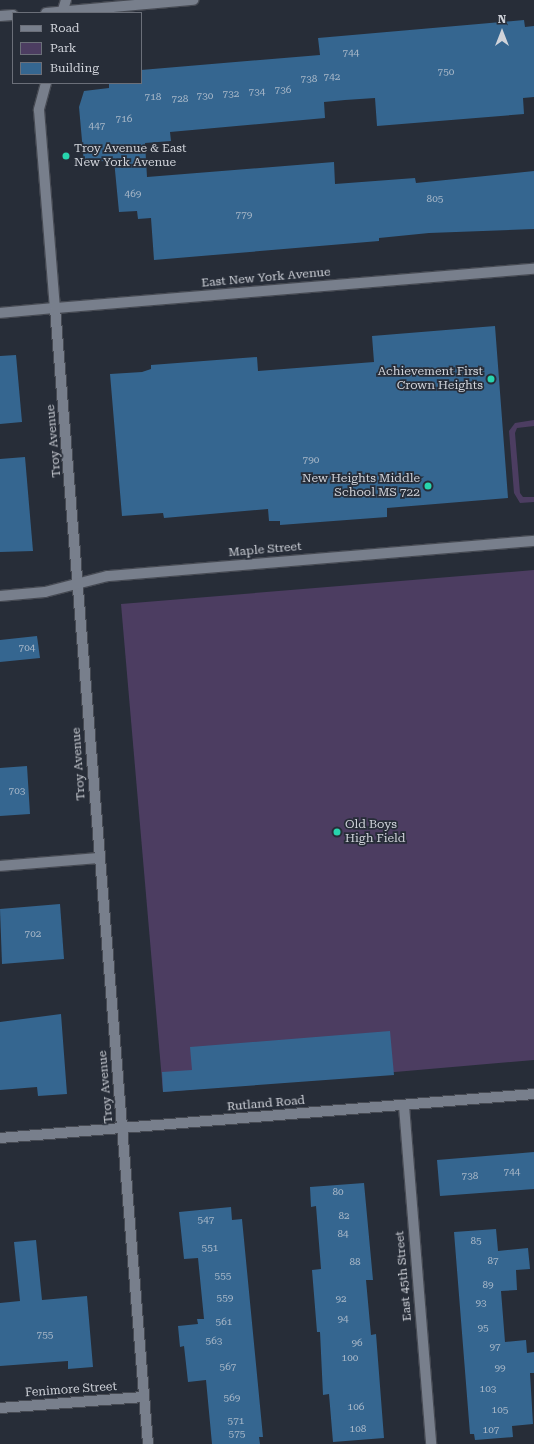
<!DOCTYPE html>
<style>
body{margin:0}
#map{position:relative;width:534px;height:1444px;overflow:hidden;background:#272d38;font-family:"Roboto Serif",serif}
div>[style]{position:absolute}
.green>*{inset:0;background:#4c3d61}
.building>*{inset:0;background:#356690}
.roads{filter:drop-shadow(1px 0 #464a53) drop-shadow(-1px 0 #464a53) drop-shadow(0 1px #464a53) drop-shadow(0 -1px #464a53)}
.street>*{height:10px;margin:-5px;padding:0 5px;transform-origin:5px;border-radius:5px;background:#787f8c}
.secondary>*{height:10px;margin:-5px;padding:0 5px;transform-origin:5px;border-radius:5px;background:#787f8c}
.dots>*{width:11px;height:11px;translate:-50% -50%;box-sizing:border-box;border:2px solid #272d38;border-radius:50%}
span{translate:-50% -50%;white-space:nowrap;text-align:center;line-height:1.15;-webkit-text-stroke:3.5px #272d38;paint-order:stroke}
.number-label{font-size:10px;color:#a9b8c8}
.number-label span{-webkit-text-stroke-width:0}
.poi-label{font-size:12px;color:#d0d3da}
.left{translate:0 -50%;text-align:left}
.right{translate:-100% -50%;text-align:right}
.street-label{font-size:12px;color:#d0d3da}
.legend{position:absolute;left:12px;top:12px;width:130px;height:72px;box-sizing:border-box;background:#272d38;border:1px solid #6b6f79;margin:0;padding:5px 7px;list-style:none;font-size:12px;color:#d0d3da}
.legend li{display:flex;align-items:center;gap:8px;height:20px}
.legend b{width:20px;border:1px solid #6b6f79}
.north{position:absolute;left:482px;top:12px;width:40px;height:40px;-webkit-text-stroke:3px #272d38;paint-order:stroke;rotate:0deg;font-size:11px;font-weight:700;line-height:16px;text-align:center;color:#d0d3da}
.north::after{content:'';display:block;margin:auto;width:14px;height:18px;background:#d0d3da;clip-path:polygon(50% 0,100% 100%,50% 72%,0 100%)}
</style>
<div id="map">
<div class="green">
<i style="clip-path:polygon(534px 420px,534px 426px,517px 428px,515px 433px,520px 493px,523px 497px,534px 497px,534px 502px,520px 503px,514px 493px,509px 431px,515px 423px)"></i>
<i style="clip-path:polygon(534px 570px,534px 1060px,163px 1092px,121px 604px)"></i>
</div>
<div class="building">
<i style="clip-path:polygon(524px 20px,525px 27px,534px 26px,534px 97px,523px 98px,524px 114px,377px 126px,375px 98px,345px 100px,324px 102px,325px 118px,170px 132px,171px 141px,145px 143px,147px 177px,334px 162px,335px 184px,415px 178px,416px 183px,534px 171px,534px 229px,429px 233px,379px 238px,379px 241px,154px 260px,151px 218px,138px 219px,137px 211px,119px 212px,114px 160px,84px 163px,79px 107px,84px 91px,109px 88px,109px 83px,141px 83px,141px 70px,320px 55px,318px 38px)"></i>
<i style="clip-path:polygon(495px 326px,508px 498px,387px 508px,387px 517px,280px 525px,280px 521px,269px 521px,268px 509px,164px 518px,163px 513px,122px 516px,110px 374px,142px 372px,151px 369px,151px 365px,257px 357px,258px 371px,374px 362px,372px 336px)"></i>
<i style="clip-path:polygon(16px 355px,22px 422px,0 424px,0 356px)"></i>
<i style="clip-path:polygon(25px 457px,33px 551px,0 552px,0 459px)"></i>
<i style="clip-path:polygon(37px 636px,40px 658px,0 662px,0 640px)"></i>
<i style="clip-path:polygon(27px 766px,30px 814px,0 816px,0 768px)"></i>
<i style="clip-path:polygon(60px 904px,64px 959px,2px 964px,0 909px)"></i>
<i style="clip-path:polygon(61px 1014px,67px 1094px,38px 1096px,37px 1087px,0 1090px,0 1022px)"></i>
<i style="clip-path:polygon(390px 1031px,394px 1075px,163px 1092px,162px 1072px,192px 1070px,190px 1047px)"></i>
<i style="clip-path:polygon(534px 1152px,534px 1189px,440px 1196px,437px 1160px)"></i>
<i style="clip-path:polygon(364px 1183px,373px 1280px,366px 1280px,371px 1335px,376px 1334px,384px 1438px,333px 1442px,329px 1394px,323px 1395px,320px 1332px,317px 1332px,312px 1270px,321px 1269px,316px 1206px,311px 1207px,310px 1187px)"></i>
<i style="clip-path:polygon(231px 1207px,232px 1220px,242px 1219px,263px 1437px,259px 1437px,260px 1444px,212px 1444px,206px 1380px,188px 1382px,184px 1346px,180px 1347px,178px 1326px,198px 1324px,197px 1319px,204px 1319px,198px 1258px,184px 1259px,179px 1212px)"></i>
<i style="clip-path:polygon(496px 1229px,498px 1251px,528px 1248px,530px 1269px,516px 1270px,517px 1290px,501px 1291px,505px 1342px,526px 1340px,527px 1353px,534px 1352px,534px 1373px,530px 1373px,533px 1424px,512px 1426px,513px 1437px,475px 1440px,474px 1434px,470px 1434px,454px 1232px)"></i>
<i style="clip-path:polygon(36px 1240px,42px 1300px,87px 1296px,93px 1367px,68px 1369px,68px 1361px,0 1366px,0 1303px,20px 1301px,14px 1242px)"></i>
</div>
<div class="roads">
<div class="street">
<i style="left:46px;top:13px;width:148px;rotate:-5.1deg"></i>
<i style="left:0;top:16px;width:13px;rotate:-4deg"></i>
<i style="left:0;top:313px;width:55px;rotate:-5.2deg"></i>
<i style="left:55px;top:308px;width:1140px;rotate:85.32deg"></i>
<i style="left:0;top:596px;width:45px;rotate:-5.1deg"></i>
<i style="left:45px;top:592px;width:65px;rotate:-14.3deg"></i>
<i style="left:108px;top:576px;width:427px;rotate:-4.7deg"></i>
<i style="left:0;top:866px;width:100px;rotate:-4.6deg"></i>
<i style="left:404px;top:1106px;width:339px;rotate:85.4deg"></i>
<i style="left:0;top:1138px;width:536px;rotate:-4.71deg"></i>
<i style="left:0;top:1408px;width:144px;rotate:-4.4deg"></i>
</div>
<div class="secondary">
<i style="left:62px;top:13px;width:14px;rotate:-73deg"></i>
<i style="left:46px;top:83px;width:28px;rotate:105deg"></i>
<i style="left:39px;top:110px;width:199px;rotate:85.4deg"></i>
<i style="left:55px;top:308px;width:481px;rotate:-4.7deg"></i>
</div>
</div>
<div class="dots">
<i style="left:66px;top:156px;background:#27d5ad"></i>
<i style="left:491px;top:379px;background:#27d5ad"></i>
<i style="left:428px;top:486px;background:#27d5ad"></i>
<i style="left:337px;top:832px;background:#27d5ad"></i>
</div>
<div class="number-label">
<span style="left:351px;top:53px">744</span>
<span style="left:446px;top:72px">750</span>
<span style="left:332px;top:77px">742</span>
<span style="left:309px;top:79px">738</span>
<span style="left:283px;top:90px">736</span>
<span style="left:257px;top:92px">734</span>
<span style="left:231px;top:94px">732</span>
<span style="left:205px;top:96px">730</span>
<span style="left:153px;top:97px">718</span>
<span style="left:180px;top:99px">728</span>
<span style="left:124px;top:119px">716</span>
<span style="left:97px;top:126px">447</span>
<span style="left:133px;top:194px">469</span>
<span style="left:435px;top:199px">805</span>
<span style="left:244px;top:215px">779</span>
<span style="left:311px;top:460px">790</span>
<span style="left:27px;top:648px">704</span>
<span style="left:17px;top:791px">703</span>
<span style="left:33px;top:934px">702</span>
<span style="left:512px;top:1172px">744</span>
<span style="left:470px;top:1176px">738</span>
<span style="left:338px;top:1192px">80</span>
<span style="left:344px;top:1216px">82</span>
<span style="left:206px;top:1220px">547</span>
<span style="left:343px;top:1234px">84</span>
<span style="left:476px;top:1241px">85</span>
<span style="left:210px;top:1248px">551</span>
<span style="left:493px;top:1261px">87</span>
<span style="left:355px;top:1262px">88</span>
<span style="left:223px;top:1276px">555</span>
<span style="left:488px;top:1285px">89</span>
<span style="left:225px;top:1298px">559</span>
<span style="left:341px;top:1299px">92</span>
<span style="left:481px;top:1303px">93</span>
<span style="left:343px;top:1319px">94</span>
<span style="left:224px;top:1322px">561</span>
<span style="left:483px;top:1328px">95</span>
<span style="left:45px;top:1335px">755</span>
<span style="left:214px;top:1341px">563</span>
<span style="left:357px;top:1343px">96</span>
<span style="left:495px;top:1347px">97</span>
<span style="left:350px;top:1358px">100</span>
<span style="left:228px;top:1367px">567</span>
<span style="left:500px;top:1368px">99</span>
<span style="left:488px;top:1389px">103</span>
<span style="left:232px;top:1398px">569</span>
<span style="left:356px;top:1407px">106</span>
<span style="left:500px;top:1410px">105</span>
<span style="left:236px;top:1421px">571</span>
<span style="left:358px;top:1429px">108</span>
<span style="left:491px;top:1430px">107</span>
<span style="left:237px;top:1434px">575</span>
</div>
<div class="poi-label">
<span class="left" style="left:74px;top:156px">Troy Avenue &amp; East<br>New York Avenue</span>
<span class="right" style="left:483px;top:379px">Achievement First<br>Crown Heights</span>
<span class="right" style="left:420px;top:486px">New Heights Middle<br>School MS 722</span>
<span class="left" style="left:345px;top:832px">Old Boys<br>High Field</span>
</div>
<div class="street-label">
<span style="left:266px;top:278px;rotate:-5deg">East New York Avenue</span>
<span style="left:54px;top:441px;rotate:-95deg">Troy Avenue</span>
<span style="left:265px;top:550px;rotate:-5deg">Maple Street</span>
<span style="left:79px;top:764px;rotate:-94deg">Troy Avenue</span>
<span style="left:106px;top:1087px;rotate:-95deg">Troy Avenue</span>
<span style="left:266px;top:1104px;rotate:-5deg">Rutland Road</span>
<span style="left:404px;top:1276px;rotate:-95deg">East 45th Street</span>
<span style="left:71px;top:1390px;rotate:-4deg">Fenimore Street</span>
</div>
<ul class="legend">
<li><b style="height:5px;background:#787f8c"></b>Road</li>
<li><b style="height:11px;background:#4c3d61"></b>Park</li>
<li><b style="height:11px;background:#356690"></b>Building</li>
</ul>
<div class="north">N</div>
</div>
